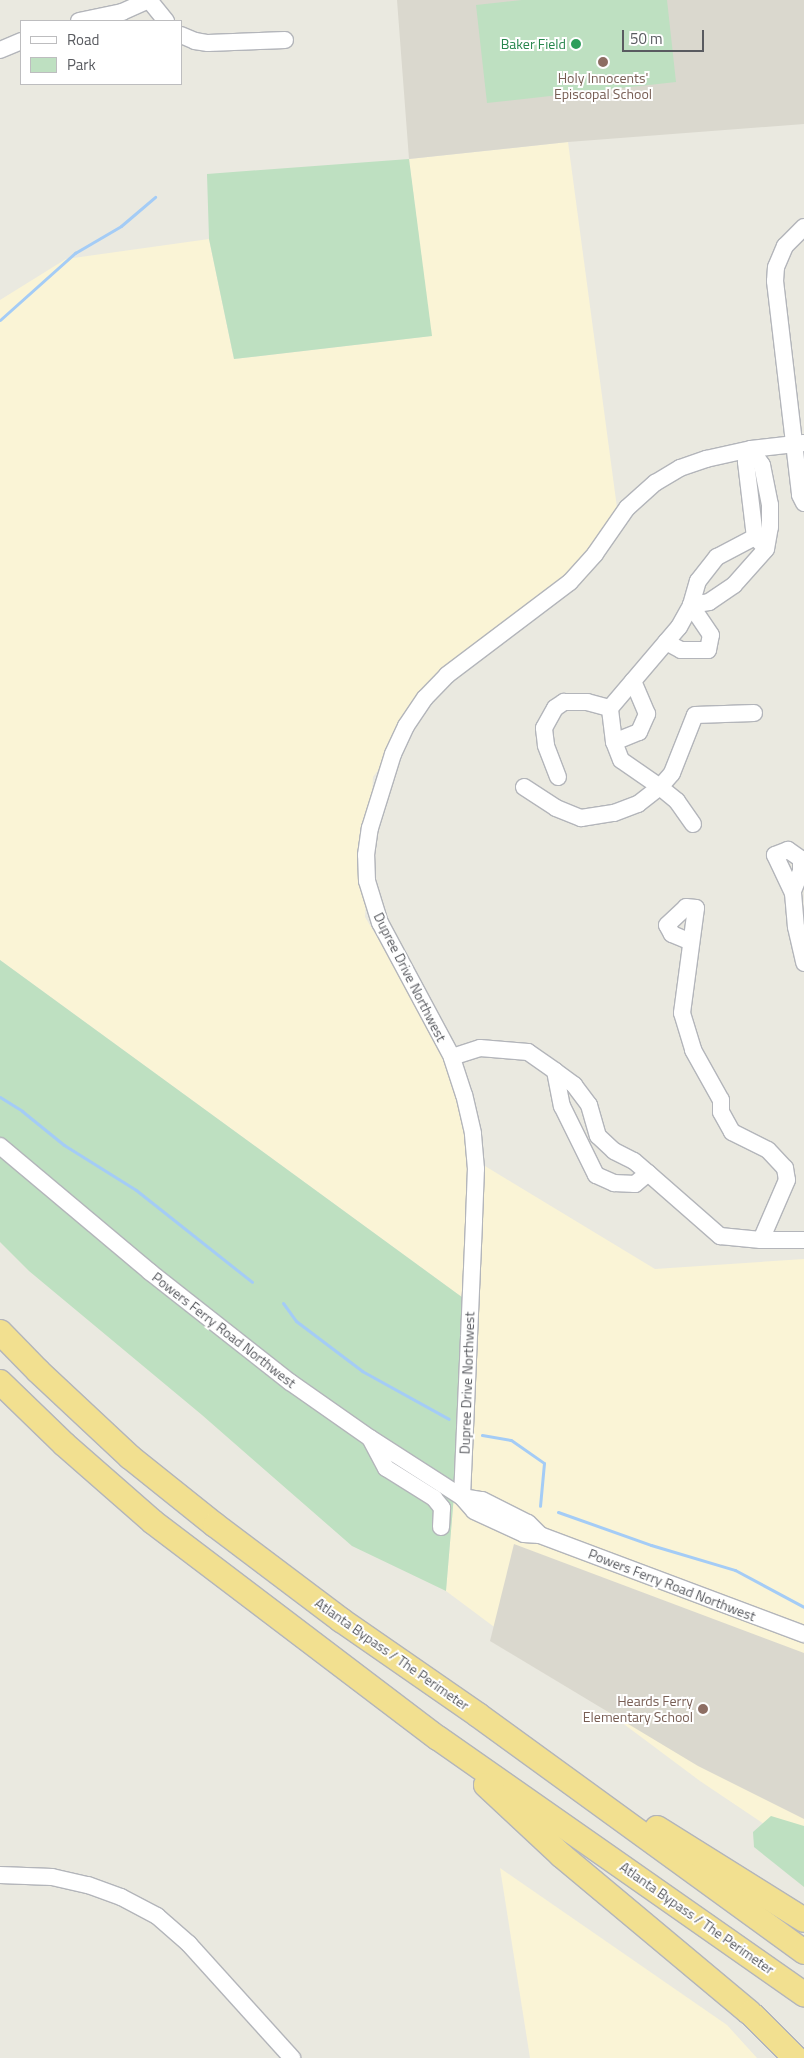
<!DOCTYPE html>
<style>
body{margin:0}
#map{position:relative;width:804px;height:2058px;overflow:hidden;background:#eae9e0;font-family:"Titillium Web",sans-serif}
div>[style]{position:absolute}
.commercial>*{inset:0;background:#faf4d6}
.education>*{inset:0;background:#dad8ce}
.green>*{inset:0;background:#bee0c1}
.stream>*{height:3px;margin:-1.5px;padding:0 1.5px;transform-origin:1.5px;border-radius:1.5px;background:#a4ccf6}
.roads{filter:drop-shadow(1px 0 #b3b5ba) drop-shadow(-1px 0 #b3b5ba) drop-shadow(0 1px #b3b5ba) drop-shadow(0 -1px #b3b5ba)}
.minor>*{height:16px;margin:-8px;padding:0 8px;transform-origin:8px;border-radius:8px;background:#fff}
.highway>*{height:24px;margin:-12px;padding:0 12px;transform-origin:12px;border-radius:12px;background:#f2e090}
.dots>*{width:14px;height:14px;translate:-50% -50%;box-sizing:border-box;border:2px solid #fff;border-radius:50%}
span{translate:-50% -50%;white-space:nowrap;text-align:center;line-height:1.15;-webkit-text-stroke:4px #fff;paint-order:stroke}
.leisure-label{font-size:14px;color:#27864d}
.right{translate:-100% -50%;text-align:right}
.education-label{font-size:14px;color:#785e54}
.street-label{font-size:14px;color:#595b60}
.legend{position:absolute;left:20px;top:20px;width:162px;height:65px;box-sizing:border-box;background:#fff;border:1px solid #bdbdbf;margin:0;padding:6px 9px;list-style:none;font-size:15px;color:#595b60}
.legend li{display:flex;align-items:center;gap:10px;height:25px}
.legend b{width:25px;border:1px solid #bdbdbf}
.scale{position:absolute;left:622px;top:30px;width:82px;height:22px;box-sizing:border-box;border:2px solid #595b60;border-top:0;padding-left:6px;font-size:15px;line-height:18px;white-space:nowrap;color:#595b60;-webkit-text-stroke:4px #fff;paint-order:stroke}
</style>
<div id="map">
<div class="commercial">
<i style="clip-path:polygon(568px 142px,620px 530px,586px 579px,485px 637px,441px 687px,373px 777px,365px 917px,450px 1058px,480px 1163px,655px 1269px,804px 1259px,804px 1851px,700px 1781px,446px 1591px,470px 1303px,0 960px,0 300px,66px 259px,209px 239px,234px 359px,431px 336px,409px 159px)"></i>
<i style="clip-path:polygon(500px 1868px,727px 2025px,757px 2058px,530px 2058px)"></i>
</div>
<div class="education">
<i style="clip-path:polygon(397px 0,804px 0,804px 124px,568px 142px,409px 159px)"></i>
<i style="clip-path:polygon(514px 1544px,804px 1653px,804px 1819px,698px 1766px,490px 1641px)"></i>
</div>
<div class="green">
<i style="clip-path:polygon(522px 0,667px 0,676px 82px,487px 103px,476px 5px)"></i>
<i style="clip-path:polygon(409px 159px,432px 336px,234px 359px,209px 239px,207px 174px)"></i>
<i style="clip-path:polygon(0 960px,470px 1303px,446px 1591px,352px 1546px,202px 1415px,29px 1271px,0 1242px)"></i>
<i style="clip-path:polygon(771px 1816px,804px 1826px,804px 1887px,754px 1847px,753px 1832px)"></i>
</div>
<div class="stream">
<i style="left:0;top:320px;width:101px;rotate:-41.8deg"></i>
<i style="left:75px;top:253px;width:53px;rotate:-30.4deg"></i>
<i style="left:121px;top:226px;width:45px;rotate:-40.5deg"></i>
<i style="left:0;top:1097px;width:26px;rotate:32deg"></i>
<i style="left:22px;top:1111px;width:54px;rotate:39deg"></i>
<i style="left:64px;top:1145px;width:85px;rotate:32deg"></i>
<i style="left:136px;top:1190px;width:148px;rotate:38.4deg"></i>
<i style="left:283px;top:1303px;width:22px;rotate:54deg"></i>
<i style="left:296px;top:1321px;width:83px;rotate:37.1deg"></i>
<i style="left:362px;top:1371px;width:99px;rotate:28.9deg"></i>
<i style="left:482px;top:1435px;width:29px;rotate:10deg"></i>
<i style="left:511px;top:1440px;width:40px;rotate:34.9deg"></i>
<i style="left:544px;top:1463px;width:43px;rotate:95.3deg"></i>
<i style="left:558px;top:1512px;width:99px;rotate:19.5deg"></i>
<i style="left:651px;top:1545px;width:88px;rotate:16.6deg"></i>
<i style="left:735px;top:1570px;width:78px;rotate:28.2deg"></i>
</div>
<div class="roads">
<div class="minor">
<i style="left:149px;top:0;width:27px;rotate:51deg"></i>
<i style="left:79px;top:21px;width:44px;rotate:-11.8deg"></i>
<i style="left:122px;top:12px;width:30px;rotate:-24deg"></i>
<i style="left:181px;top:35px;width:15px;rotate:23deg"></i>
<i style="left:195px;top:41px;width:13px;rotate:9deg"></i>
<i style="left:208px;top:43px;width:77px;rotate:-2.2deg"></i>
<i style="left:0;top:50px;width:23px;rotate:-23deg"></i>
<i style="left:804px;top:227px;width:27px;rotate:135deg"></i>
<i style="left:785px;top:246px;width:23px;rotate:113deg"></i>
<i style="left:776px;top:267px;width:14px;rotate:94deg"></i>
<i style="left:775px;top:281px;width:215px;rotate:83.3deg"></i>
<i style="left:800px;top:495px;width:9px;rotate:63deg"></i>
<i style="left:751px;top:449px;width:14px;rotate:111deg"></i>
<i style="left:746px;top:462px;width:76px;rotate:83.2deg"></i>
<i style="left:755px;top:537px;width:11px;rotate:45deg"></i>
<i style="left:691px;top:605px;width:18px;rotate:-9deg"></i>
<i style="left:709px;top:602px;width:30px;rotate:-34deg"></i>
<i style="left:734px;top:585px;width:48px;rotate:-48.4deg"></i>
<i style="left:766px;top:549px;width:22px;rotate:-80deg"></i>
<i style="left:770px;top:527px;width:22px;rotate:-90deg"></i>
<i style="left:770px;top:505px;width:41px;rotate:-101.3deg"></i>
<i style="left:762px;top:465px;width:19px;rotate:-125deg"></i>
<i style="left:666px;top:642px;width:17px;rotate:28deg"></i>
<i style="left:681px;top:650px;width:27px"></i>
<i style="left:708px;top:650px;width:15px;rotate:-79deg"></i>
<i style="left:711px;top:635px;width:36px;rotate:-124deg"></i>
<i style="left:614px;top:742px;width:27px;rotate:-22deg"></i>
<i style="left:639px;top:732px;width:20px;rotate:-66deg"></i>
<i style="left:647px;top:714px;width:36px;rotate:-113deg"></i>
<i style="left:558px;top:777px;width:34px;rotate:-111deg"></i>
<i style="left:546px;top:745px;width:17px;rotate:-97deg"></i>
<i style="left:544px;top:728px;width:23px;rotate:-61deg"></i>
<i style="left:555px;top:708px;width:11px;rotate:-34deg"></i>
<i style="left:564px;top:702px;width:23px"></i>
<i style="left:587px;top:702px;width:24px;rotate:15deg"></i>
<i style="left:524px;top:787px;width:38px;rotate:33deg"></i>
<i style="left:556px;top:808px;width:27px;rotate:22deg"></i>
<i style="left:581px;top:818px;width:33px;rotate:-9deg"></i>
<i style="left:614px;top:813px;width:26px;rotate:-21deg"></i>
<i style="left:638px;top:804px;width:28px;rotate:-38deg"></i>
<i style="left:660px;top:787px;width:47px;rotate:-145.3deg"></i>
<i style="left:621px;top:760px;width:19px;rotate:-111deg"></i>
<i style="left:614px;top:742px;width:34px;rotate:-97deg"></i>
<i style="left:610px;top:708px;width:106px;rotate:-49.6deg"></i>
<i style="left:679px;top:627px;width:25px;rotate:-61deg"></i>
<i style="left:691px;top:605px;width:25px;rotate:-74deg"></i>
<i style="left:698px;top:581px;width:31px;rotate:-52deg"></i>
<i style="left:717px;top:557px;width:43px;rotate:-27.8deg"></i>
<i style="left:693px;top:824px;width:28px;rotate:-125deg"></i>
<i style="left:677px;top:801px;width:22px;rotate:-141deg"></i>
<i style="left:660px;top:787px;width:18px;rotate:-49deg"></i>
<i style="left:672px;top:773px;width:62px;rotate:-68.4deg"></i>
<i style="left:695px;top:715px;width:59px;rotate:-1.9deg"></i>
<i style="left:793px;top:891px;width:22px;rotate:-68deg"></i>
<i style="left:801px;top:871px;width:12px;rotate:-90deg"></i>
<i style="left:801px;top:859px;width:16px;rotate:-145deg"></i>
<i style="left:788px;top:850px;width:14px;rotate:159deg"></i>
<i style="left:775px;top:855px;width:42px;rotate:64.7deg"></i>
<i style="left:793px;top:893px;width:34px;rotate:85deg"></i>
<i style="left:796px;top:927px;width:37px;rotate:77deg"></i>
<i style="left:691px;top:942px;width:21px;rotate:-157deg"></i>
<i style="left:672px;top:934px;width:10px;rotate:-119deg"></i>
<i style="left:667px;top:925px;width:26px;rotate:-43deg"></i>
<i style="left:686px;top:907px;width:10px;rotate:6deg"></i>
<i style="left:696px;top:908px;width:106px;rotate:97.6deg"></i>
<i style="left:682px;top:1013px;width:39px;rotate:73deg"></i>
<i style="left:693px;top:1050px;width:57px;rotate:60.8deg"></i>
<i style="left:721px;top:1100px;width:12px;rotate:90deg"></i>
<i style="left:721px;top:1112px;width:23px;rotate:61deg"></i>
<i style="left:732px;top:1132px;width:40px;rotate:26.6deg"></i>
<i style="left:768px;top:1150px;width:25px;rotate:47deg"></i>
<i style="left:785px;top:1168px;width:12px;rotate:81deg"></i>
<i style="left:787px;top:1180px;width:65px;rotate:113.4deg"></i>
<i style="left:452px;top:1057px;width:29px;rotate:-18deg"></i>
<i style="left:480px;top:1048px;width:48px;rotate:4.8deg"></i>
<i style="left:528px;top:1052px;width:33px;rotate:35deg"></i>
<i style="left:555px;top:1071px;width:36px;rotate:79deg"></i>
<i style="left:562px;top:1106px;width:77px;rotate:63.8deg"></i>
<i style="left:596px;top:1175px;width:20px;rotate:24deg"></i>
<i style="left:614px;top:1183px;width:21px;rotate:3deg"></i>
<i style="left:635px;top:1184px;width:17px;rotate:-40deg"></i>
<i style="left:648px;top:1173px;width:96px;rotate:41.2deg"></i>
<i style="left:720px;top:1236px;width:41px;rotate:5.6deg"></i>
<i style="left:761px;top:1240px;width:43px"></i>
<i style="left:555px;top:1071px;width:24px;rotate:36deg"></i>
<i style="left:574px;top:1085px;width:25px;rotate:53deg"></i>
<i style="left:589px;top:1105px;width:32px;rotate:74deg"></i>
<i style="left:598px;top:1136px;width:22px;rotate:43deg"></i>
<i style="left:614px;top:1151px;width:22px;rotate:27deg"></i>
<i style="left:634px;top:1161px;width:18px;rotate:41deg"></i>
<i style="left:0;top:1146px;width:196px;rotate:40deg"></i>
<i style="left:150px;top:1272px;width:178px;rotate:38.2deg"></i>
<i style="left:290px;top:1382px;width:98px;rotate:35deg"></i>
<i style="left:370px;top:1438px;width:109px;rotate:32.7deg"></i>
<i style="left:462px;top:1497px;width:18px;rotate:49deg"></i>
<i style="left:474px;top:1511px;width:55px;rotate:24.7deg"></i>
<i style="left:524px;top:1534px;width:16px;rotate:4deg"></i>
<i style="left:540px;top:1535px;width:282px;rotate:20.6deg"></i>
<i style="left:371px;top:1440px;width:32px;rotate:62deg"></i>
<i style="left:386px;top:1468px;width:57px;rotate:32deg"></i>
<i style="left:434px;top:1498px;width:13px;rotate:51deg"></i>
<i style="left:442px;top:1508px;width:19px;rotate:93deg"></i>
<i style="left:462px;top:1497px;width:277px;rotate:-87.5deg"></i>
<i style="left:474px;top:1220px;width:51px;rotate:-87.8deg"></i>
<i style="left:476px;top:1169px;width:36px;rotate:-95deg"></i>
<i style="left:473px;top:1133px;width:39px;rotate:-103deg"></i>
<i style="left:464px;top:1095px;width:40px;rotate:-108deg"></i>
<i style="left:452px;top:1057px;width:152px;rotate:-118.2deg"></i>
<i style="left:380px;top:923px;width:44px;rotate:-107.2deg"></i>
<i style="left:367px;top:881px;width:26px;rotate:-92deg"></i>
<i style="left:366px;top:855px;width:27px;rotate:-82deg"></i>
<i style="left:370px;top:828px;width:77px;rotate:-72.7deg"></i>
<i style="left:393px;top:754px;width:31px;rotate:-65deg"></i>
<i style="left:406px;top:726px;width:34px;rotate:-56deg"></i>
<i style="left:425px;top:698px;width:32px;rotate:-46deg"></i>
<i style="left:447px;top:675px;width:154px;rotate:-37.1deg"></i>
<i style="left:570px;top:582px;width:38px;rotate:-48deg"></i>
<i style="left:595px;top:554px;width:56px;rotate:-55.2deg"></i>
<i style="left:627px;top:508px;width:38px;rotate:-42deg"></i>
<i style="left:655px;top:483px;width:29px;rotate:-31deg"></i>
<i style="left:680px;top:468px;width:28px;rotate:-19deg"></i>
<i style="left:706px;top:459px;width:46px;rotate:-12.5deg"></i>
<i style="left:751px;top:449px;width:53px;rotate:-6.5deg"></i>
<i style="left:462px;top:1497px;width:20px;rotate:9deg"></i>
<i style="left:482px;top:1500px;width:51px;rotate:26.6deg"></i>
<i style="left:528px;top:1523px;width:17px;rotate:45deg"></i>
<i style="left:0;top:1875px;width:52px;rotate:2.2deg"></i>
<i style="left:52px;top:1877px;width:37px;rotate:13deg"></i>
<i style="left:88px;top:1885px;width:35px;rotate:20deg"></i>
<i style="left:121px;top:1897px;width:41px;rotate:27.8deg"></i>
<i style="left:157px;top:1916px;width:43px;rotate:41.2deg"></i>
<i style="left:189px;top:1944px;width:154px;rotate:47.9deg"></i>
</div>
<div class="highway">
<i style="left:0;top:1332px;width:54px;rotate:45.7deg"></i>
<i style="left:38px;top:1371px;width:126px;rotate:43.1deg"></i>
<i style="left:130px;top:1457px;width:109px;rotate:38.7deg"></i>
<i style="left:215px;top:1525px;width:158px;rotate:37deg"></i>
<i style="left:341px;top:1620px;width:167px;rotate:34.7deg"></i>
<i style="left:478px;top:1715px;width:403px;rotate:36deg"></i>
<i style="left:0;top:1382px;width:89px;rotate:44.1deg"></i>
<i style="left:64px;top:1444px;width:118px;rotate:41.2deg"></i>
<i style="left:153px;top:1522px;width:358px;rotate:37.2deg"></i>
<i style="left:438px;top:1738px;width:447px;rotate:35deg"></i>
<i style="left:486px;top:1785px;width:103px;rotate:43deg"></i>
<i style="left:561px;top:1855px;width:246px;rotate:39.9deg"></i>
<i style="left:750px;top:2013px;width:64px;rotate:44.4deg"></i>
<i style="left:657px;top:1828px;width:173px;rotate:32deg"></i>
</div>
</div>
<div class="dots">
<i style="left:576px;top:44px;background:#2e9e5b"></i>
<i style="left:603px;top:62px;background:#8d6e63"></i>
<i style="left:703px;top:1709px;background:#8d6e63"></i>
</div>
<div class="leisure-label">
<span class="right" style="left:566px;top:44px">Baker Field</span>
</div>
<div class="education-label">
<span style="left:603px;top:86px">Holy Innocents'<br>Episcopal School</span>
<span class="right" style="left:693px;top:1709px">Heards Ferry<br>Elementary School</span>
</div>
<div class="street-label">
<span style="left:410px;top:977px;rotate:63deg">Dupree Drive Northwest</span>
<span style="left:224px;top:1330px;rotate:38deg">Powers Ferry Road Northwest</span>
<span style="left:467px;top:1383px;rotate:-88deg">Dupree Drive Northwest</span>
<span style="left:672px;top:1585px;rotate:21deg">Powers Ferry Road Northwest</span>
<span style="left:392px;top:1654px;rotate:35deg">Atlanta Bypass / The Perimeter</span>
<span style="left:697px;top:1918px;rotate:35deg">Atlanta Bypass / The Perimeter</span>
</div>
<ul class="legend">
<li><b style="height:6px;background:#fff"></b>Road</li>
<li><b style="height:14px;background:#bee0c1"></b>Park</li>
</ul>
<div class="scale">50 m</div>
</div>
